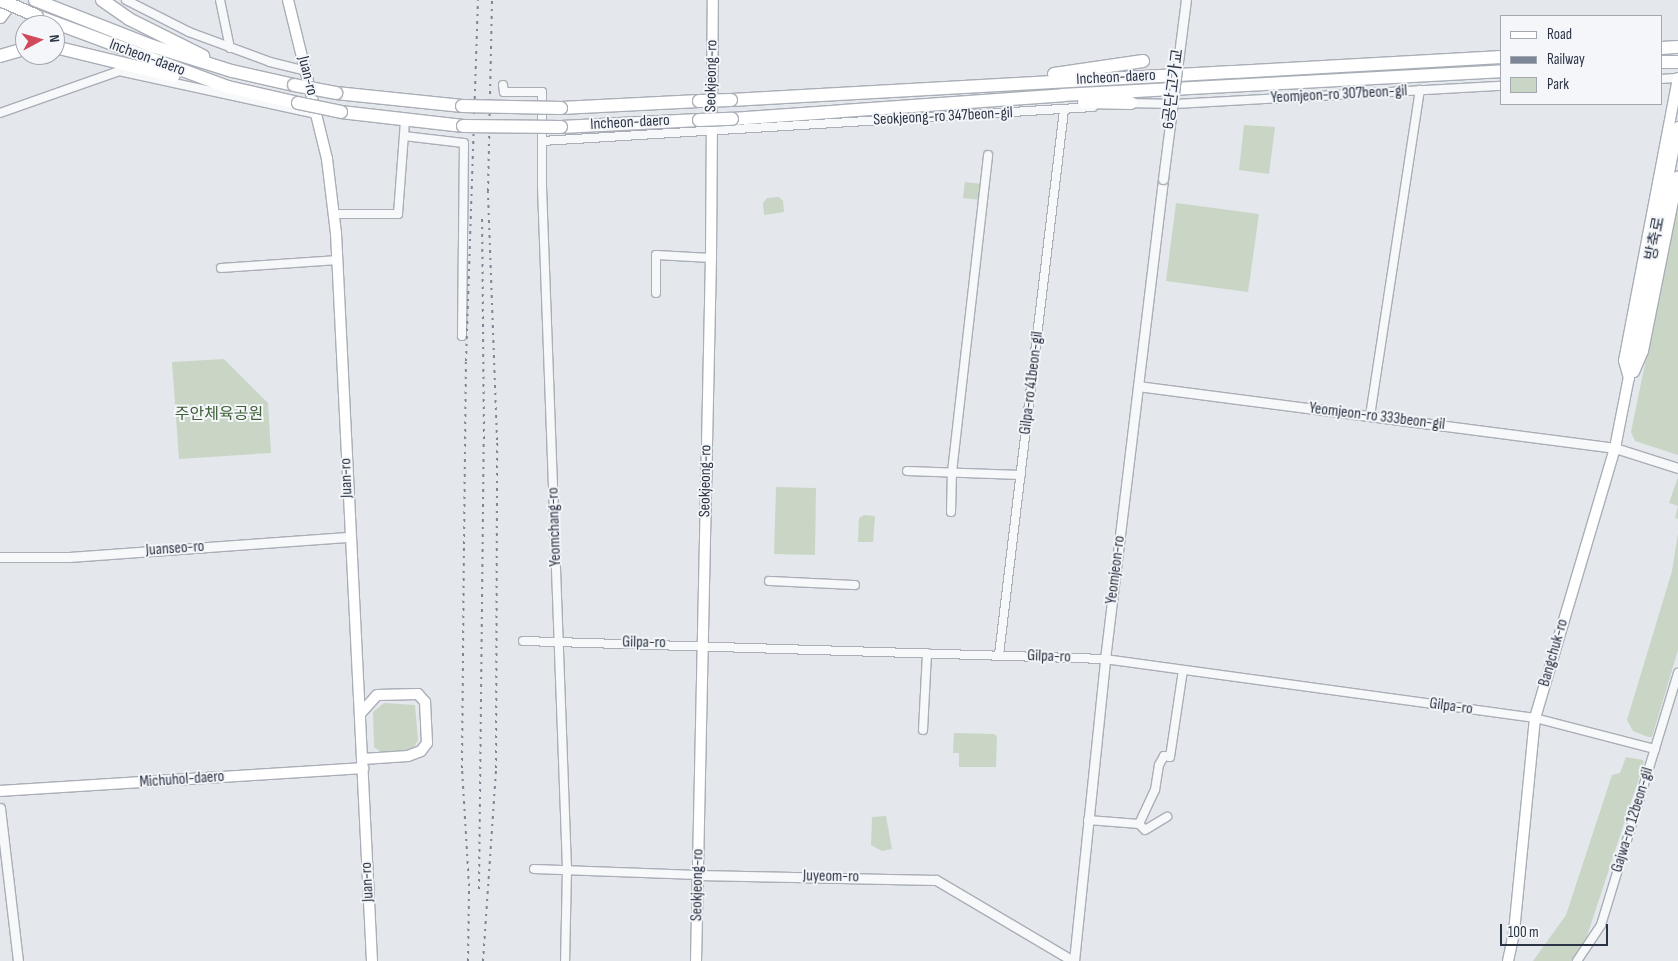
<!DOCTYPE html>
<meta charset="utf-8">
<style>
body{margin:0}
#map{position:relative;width:1678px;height:961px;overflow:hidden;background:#e4e7ec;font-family:"Sofia Sans Condensed","Noto Sans KR",sans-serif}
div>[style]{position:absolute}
.green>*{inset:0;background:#c9d6c5}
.roads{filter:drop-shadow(1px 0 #a9aeb7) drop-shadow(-1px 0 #a9aeb7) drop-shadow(0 1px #a9aeb7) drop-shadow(0 -1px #a9aeb7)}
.minor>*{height:8px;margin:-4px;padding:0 4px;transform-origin:4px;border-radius:4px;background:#f7f8fa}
.tertiary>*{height:9px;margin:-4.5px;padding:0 4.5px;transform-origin:4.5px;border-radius:4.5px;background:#f7f8fa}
.secondary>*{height:10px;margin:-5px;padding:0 5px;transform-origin:5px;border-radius:5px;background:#fff}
.primary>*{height:11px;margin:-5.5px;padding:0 5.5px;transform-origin:5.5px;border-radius:5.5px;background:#fff}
.trunk>*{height:12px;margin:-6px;padding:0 6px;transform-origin:6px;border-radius:6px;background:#fff}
.rail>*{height:2px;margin-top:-1px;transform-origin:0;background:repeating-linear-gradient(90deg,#7d8696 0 2.5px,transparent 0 7.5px)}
.bridges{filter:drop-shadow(1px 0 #a9aeb7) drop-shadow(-1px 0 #a9aeb7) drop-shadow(0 1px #a9aeb7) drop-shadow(0 -1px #a9aeb7)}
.tertiary-bridge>*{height:9px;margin:-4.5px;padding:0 4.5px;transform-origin:4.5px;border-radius:4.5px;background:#f7f8fa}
.trunk-bridge>*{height:12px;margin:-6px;padding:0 6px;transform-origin:6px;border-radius:6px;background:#fff}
span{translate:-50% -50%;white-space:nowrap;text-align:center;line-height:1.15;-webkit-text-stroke:4px #f4f6f9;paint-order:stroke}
.street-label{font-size:16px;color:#2b3445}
.park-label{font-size:16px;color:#3f6138}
.legend{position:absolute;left:1500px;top:15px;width:162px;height:90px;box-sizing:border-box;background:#f4f6f9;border:1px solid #a4a8b1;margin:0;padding:6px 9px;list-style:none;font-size:15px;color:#2b3445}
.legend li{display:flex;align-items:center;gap:10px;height:25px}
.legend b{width:25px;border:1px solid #a4a8b1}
.north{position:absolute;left:15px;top:15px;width:50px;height:50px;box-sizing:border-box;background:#f4f6f9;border:1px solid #a4a8b1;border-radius:50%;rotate:84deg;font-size:14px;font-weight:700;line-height:20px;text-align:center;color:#2b3445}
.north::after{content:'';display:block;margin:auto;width:18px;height:22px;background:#d1495b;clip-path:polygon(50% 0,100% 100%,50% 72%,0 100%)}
.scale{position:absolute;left:1500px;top:924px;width:108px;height:22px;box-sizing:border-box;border:2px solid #2b3445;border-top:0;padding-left:6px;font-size:15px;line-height:18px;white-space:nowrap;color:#2b3445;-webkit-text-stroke:4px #f4f6f9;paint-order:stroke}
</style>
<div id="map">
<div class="green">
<i style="clip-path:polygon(1244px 125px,1275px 127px,1269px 174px,1239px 170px)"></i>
<i style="clip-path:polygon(965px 182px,982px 184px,980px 200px,963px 198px)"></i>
<i style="clip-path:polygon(779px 197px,783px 201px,784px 212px,764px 215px,763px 203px,767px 198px)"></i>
<i style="clip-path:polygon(1176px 203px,1259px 214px,1248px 292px,1166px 281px)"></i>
<i style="clip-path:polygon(1678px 204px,1678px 455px,1635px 441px,1631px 432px)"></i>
<i style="clip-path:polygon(224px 359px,268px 403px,271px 453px,179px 459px,172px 362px)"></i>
<i style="clip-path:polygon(1678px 477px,1678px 519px,1675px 518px,1678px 506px,1669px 503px)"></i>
<i style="clip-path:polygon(776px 487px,816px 488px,815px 555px,774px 554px)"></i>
<i style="clip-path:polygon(864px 515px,875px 516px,873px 542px,858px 542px,859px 518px)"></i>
<i style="clip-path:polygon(1678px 533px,1678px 650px,1652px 737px,1648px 737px,1633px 731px,1627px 720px,1672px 571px)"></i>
<i style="clip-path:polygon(384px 703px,415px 705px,418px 740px,413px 750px,381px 752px,374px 747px,373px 712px)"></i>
<i style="clip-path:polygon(954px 733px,994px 734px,997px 736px,996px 767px,959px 767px,959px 753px,953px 753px)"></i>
<i style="clip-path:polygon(1626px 757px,1643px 760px,1644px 763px,1587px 936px,1571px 961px,1533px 961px,1566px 915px,1612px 775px,1620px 773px)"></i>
<i style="clip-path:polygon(886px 816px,892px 849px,882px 851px,871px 845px,872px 817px)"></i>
</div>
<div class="roads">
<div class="minor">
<i style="left:126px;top:0;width:71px;rotate:26.9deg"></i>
<i style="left:189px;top:32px;width:86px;rotate:20.3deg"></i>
<i style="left:270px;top:62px;width:36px;rotate:14deg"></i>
<i style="left:220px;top:0;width:49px;rotate:78.2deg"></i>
<i style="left:1662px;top:79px;width:16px;rotate:-4deg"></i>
<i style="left:503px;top:85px;width:7px;rotate:82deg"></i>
<i style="left:504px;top:92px;width:38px"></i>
<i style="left:542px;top:92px;width:95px;rotate:90deg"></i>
<i style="left:542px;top:187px;width:682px;rotate:87.9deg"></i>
<i style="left:567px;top:869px;width:92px;rotate:91.2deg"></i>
<i style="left:1127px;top:103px;width:48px;rotate:1.2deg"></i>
<i style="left:1175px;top:104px;width:327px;rotate:-3.2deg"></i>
<i style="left:0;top:113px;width:126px;rotate:-19.4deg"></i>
<i style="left:119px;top:71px;width:202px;rotate:12.3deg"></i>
<i style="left:404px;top:136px;width:60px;rotate:6.7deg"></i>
<i style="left:464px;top:143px;width:193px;rotate:90.6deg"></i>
<i style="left:542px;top:141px;width:552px;rotate:-3.53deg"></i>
<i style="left:334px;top:214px;width:64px"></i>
<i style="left:398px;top:214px;width:93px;rotate:-85.7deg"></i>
<i style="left:221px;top:268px;width:117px;rotate:-3.9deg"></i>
<i style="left:656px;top:293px;width:38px;rotate:-90deg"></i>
<i style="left:656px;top:255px;width:55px;rotate:3.1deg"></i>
<i style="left:1370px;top:416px;width:330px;rotate:-81.3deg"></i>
<i style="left:907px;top:471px;width:114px;rotate:2deg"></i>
<i style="left:951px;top:512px;width:40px;rotate:-88.6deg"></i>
<i style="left:952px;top:472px;width:319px;rotate:-83.5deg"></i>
<i style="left:769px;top:581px;width:86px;rotate:2.7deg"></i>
<i style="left:523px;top:641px;width:582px;rotate:1.77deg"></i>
<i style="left:1105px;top:659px;width:434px;rotate:7.8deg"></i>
<i style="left:1535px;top:718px;width:124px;rotate:14.5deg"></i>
<i style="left:999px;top:655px;width:549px;rotate:-83.2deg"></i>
<i style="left:923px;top:730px;width:77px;rotate:-87deg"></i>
<i style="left:1088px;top:820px;width:51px;rotate:4.5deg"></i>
<i style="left:1139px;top:824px;width:38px;rotate:-65deg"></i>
<i style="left:1155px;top:790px;width:25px;rotate:-81deg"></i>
<i style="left:1159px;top:765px;width:10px;rotate:-61deg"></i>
<i style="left:1164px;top:756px;width:6px;rotate:9deg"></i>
<i style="left:1170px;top:757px;width:88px;rotate:-81.5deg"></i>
<i style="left:1139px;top:824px;width:8px;rotate:45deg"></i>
<i style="left:1145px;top:830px;width:26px;rotate:-31deg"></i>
<i style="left:534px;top:869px;width:164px;rotate:2.1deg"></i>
<i style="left:1577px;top:961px;width:43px;rotate:-56.3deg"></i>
<i style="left:1601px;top:925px;width:264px;rotate:-73deg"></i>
</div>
<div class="tertiary">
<i style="left:1138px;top:386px;width:481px;rotate:7.4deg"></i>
<i style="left:1615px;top:448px;width:66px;rotate:17.6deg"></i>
<i style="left:0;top:557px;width:69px"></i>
<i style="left:69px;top:557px;width:282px;rotate:-4.1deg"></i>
<i style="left:0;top:808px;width:154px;rotate:83.3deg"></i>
<i style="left:698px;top:875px;width:238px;rotate:1.2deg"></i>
<i style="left:936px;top:880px;width:159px;rotate:30.6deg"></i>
<i style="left:1074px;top:961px;width:304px;rotate:-84.1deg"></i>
<i style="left:1105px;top:659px;width:483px;rotate:-83.1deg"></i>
</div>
<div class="secondary">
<i style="left:288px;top:0;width:164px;rotate:76.2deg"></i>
<i style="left:327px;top:159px;width:75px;rotate:83.1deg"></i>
<i style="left:336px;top:233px;width:729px;rotate:87.17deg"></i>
<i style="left:1634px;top:372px;width:23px;rotate:-67deg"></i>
<i style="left:1643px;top:351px;width:178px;rotate:-78.7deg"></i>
<i style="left:1629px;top:378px;width:18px;rotate:-106deg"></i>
<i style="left:1624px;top:361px;width:288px;rotate:-79.2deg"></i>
<i style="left:360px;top:714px;width:25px;rotate:-48deg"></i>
<i style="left:377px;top:695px;width:41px;rotate:-1.4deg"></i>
<i style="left:418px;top:694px;width:11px;rotate:49deg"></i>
<i style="left:425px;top:702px;width:41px;rotate:87.2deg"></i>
<i style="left:427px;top:743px;width:10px;rotate:127deg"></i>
<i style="left:421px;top:751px;width:14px;rotate:159deg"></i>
<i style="left:408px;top:756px;width:45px;rotate:176.2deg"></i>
<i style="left:0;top:791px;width:364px;rotate:-3.6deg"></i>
<i style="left:696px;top:961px;width:703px;rotate:-88.78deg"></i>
<i style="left:711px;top:258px;width:258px;rotate:-89.6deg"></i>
<i style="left:1508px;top:961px;width:30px;rotate:-78deg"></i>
<i style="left:1514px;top:932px;width:215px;rotate:-84.4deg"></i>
<i style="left:1535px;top:718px;width:282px;rotate:-73.5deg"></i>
<i style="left:1615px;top:448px;width:327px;rotate:-78.9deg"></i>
</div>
<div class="primary">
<i style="left:0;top:17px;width:21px;rotate:-53deg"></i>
</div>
<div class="trunk">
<i style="left:35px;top:0;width:126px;rotate:21.5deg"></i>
<i style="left:152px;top:46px;width:84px;rotate:17.4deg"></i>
<i style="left:232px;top:71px;width:64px;rotate:12.7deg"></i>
<i style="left:102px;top:0;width:33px;rotate:35deg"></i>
<i style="left:129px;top:19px;width:83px;rotate:26.6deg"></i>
<i style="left:37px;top:16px;width:204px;rotate:20.4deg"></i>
<i style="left:228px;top:87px;width:72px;rotate:12.9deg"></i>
<i style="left:55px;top:47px;width:122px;rotate:13.7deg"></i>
<i style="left:1662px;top:48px;width:16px;rotate:-4deg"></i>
<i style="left:0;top:56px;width:26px;rotate:-16deg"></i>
<i style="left:1662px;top:62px;width:16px"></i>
<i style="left:1054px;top:74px;width:90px;rotate:-8.3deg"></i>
<i style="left:336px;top:93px;width:127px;rotate:5.9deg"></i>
<i style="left:731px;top:100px;width:772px;rotate:-3.19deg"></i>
<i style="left:1084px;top:102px;width:47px;rotate:1.2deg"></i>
<i style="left:561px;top:108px;width:138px;rotate:-2.9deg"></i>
<i style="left:341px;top:112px;width:123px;rotate:6.5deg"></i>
<i style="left:732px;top:119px;width:332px;rotate:-4.1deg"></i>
<i style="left:1063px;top:95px;width:440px;rotate:-3.1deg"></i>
<i style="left:561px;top:127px;width:138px;rotate:-2.9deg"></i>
</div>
</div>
<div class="rail">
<i style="left:479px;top:889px;width:450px;rotate:-89.4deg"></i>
<i style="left:484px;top:439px;width:223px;rotate:-90.5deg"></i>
<i style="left:468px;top:961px;width:75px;rotate:-89.2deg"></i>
<i style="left:469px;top:886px;width:118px;rotate:-93.4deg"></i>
<i style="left:462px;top:768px;width:224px;rotate:-89.5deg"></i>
<i style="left:464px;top:544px;width:183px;rotate:-89.4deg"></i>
<i style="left:466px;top:361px;width:361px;rotate:-88.1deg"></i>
<i style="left:483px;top:961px;width:193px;rotate:-86.1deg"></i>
<i style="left:496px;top:768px;width:328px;rotate:-89.8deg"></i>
<i style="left:497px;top:440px;width:249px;rotate:-92.1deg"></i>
<i style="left:488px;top:191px;width:191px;rotate:-88.8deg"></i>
</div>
<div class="bridges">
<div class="tertiary-bridge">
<i style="left:1163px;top:179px;width:180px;rotate:-82.7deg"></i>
</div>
<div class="trunk-bridge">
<i style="left:0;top:0;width:40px;rotate:23.4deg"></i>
<i style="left:294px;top:85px;width:43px;rotate:10.8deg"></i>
<i style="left:699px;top:101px;width:32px;rotate:-2deg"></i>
<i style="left:298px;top:103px;width:44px;rotate:11.8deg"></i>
<i style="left:462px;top:106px;width:99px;rotate:1.2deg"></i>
<i style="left:699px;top:120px;width:33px;rotate:-2deg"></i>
<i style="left:463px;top:126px;width:98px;rotate:0.6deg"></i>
</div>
</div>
<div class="street-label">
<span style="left:147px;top:58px;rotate:20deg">Incheon-daero</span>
<span style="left:307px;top:76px;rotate:76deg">Juan-ro</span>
<span style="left:712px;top:76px;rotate:-89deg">Seokjeong-ro</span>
<span style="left:1116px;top:78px;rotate:-3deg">Incheon-daero</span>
<span style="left:1174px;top:89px;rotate:-83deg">6공단고가교</span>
<span style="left:1339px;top:95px;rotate:-3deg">Yeomjeon-ro 307beon-gil</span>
<span style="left:943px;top:117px;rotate:-3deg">Seokjeong-ro 347beon-gil</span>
<span style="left:630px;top:123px;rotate:-3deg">Incheon-daero</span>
<span style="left:1656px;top:239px;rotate:-79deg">방축로</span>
<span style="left:1032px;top:383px;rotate:-83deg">Gilpa-ro 41beon-gil</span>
<span style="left:1377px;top:417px;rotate:7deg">Yeomjeon-ro 333beon-gil</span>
<span style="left:347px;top:478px;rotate:-92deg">Juan-ro</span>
<span style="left:706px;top:481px;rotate:-89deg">Seokjeong-ro</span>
<span style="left:555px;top:527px;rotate:-92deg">Yeomchang-ro</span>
<span style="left:175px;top:549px;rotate:-4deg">Juanseo-ro</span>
<span style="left:1116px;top:570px;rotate:-83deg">Yeomjeon-ro</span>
<span style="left:644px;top:643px;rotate:1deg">Gilpa-ro</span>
<span style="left:1554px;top:653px;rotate:-74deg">Bangchuk-ro</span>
<span style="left:1049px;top:657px;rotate:2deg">Gilpa-ro</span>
<span style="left:1451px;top:707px;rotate:8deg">Gilpa-ro</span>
<span style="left:182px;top:780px;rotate:-4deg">Michuhol-daero</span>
<span style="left:1633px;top:820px;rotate:-73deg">Gajwa-ro 12beon-gil</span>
<span style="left:831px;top:877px;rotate:1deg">Juyeom-ro</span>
<span style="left:368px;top:882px;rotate:-93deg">Juan-ro</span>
<span style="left:698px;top:885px;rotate:-89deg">Seokjeong-ro</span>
</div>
<div class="park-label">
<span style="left:219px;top:415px">주안체육공원</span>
</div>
<ul class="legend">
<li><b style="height:6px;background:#fff"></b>Road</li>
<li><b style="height:6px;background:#7d8696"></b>Railway</li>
<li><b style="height:14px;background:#c9d6c5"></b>Park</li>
</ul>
<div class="north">N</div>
<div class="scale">100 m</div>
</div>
